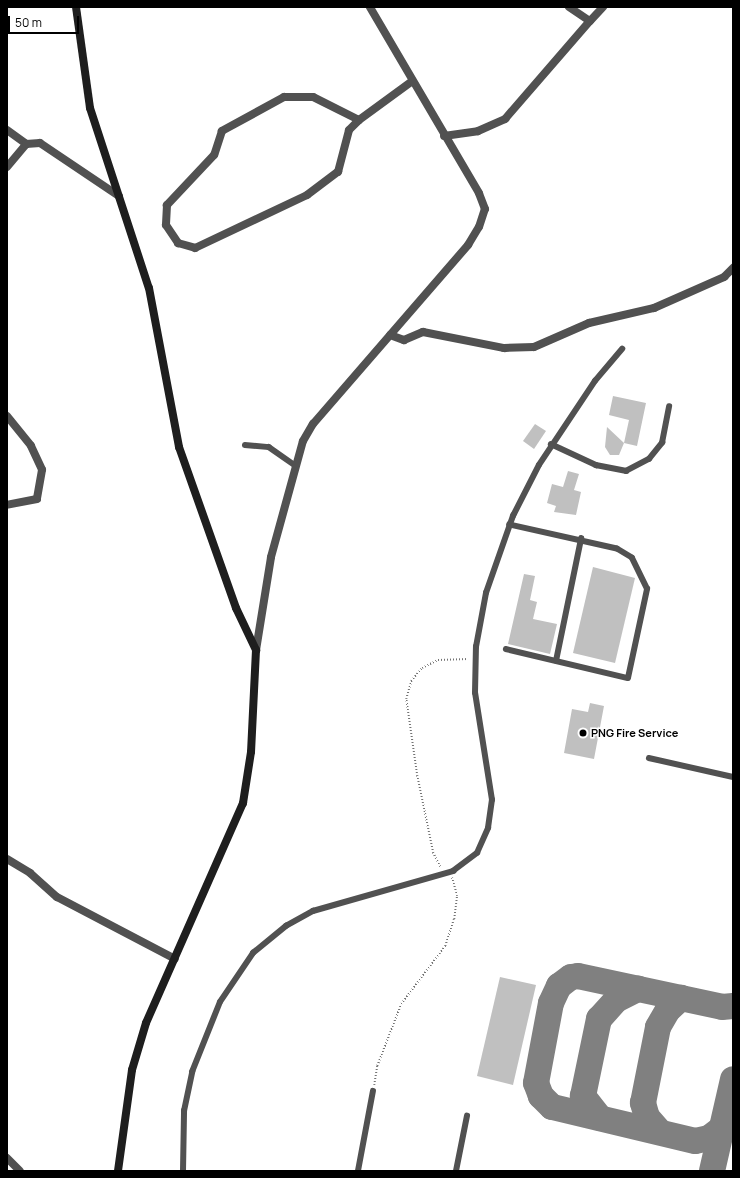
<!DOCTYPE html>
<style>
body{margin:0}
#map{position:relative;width:740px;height:1178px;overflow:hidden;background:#fff;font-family:Manrope,sans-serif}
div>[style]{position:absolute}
.taxiway>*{height:26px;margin:-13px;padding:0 13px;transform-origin:13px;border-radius:13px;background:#808080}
.building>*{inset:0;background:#c0c0c0}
.path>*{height:1.5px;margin-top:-0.75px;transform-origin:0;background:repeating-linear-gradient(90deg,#737373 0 1px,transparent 0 3px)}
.lane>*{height:5.5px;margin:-2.75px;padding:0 2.75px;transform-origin:2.75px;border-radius:2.75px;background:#515151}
.street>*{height:8px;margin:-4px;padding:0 4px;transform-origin:4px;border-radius:4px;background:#515151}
.secondary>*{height:8px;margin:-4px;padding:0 4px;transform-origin:4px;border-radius:4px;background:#1e1e1e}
.dots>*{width:11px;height:11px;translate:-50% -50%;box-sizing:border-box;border:2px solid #fff;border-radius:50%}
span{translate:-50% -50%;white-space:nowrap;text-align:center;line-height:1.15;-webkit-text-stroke:3px #fff;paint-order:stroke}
.poi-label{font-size:11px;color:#000;font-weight:700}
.left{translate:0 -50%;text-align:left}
.frame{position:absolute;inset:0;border:8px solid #000;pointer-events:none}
.scale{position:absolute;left:8px;top:16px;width:71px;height:18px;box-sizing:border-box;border:2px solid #000;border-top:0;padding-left:5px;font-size:12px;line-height:14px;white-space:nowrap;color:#000;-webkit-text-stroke:3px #fff;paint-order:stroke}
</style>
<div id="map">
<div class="taxiway">
<i style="left:600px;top:1118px;width:28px;rotate:-128deg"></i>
<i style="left:583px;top:1096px;width:79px;rotate:-78.3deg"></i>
<i style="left:599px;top:1019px;width:25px;rotate:-48deg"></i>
<i style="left:616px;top:1000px;width:25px;rotate:-27deg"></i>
<i style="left:722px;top:1128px;width:16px;rotate:142deg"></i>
<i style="left:709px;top:1138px;width:14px;rotate:168deg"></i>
<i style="left:695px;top:1141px;width:147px;rotate:-166.6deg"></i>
<i style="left:552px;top:1107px;width:16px;rotate:-135deg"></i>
<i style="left:541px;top:1096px;width:14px;rotate:-111deg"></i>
<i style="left:536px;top:1083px;width:81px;rotate:-79.4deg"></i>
<i style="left:551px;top:1003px;width:19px;rotate:-65deg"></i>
<i style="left:559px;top:986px;width:15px;rotate:-37deg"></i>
<i style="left:571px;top:977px;width:7px;rotate:-8deg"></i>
<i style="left:578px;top:976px;width:147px;rotate:12.1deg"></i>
<i style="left:722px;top:1007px;width:11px;rotate:-5deg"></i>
<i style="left:660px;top:1132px;width:20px;rotate:-131deg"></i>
<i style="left:647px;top:1117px;width:15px;rotate:-106deg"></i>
<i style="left:643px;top:1103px;width:77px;rotate:-78.8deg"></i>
<i style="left:658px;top:1027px;width:20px;rotate:-60deg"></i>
<i style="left:668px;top:1010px;width:18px;rotate:-43deg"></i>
<i style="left:712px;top:1171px;width:94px;rotate:-77.1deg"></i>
</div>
<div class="building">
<i style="clip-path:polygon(613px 396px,646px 403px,637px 446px,624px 443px,629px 420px,609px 415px)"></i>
<i style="clip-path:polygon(535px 424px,546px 431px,534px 449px,523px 441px)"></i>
<i style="clip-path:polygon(607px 427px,624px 443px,619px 455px,610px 455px,605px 447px)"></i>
<i style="clip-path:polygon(568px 471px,579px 474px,574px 490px,581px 492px,576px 515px,554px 512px,556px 506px,547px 503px,552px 484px,563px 487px)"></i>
<i style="clip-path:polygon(593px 567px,635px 578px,615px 663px,573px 653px)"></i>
<i style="clip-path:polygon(524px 574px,535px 576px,530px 600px,537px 602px,533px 619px,557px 624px,550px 654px,508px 644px)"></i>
<i style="clip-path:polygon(590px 703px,604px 706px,594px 759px,564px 753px,572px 709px,588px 712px)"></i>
<i style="clip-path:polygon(500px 977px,536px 985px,513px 1085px,477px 1076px)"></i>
</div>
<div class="path">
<i style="left:440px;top:867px;width:16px;rotate:-117deg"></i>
<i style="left:433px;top:853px;width:79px;rotate:-101.7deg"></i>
<i style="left:417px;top:776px;width:78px;rotate:-98.1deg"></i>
<i style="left:406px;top:699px;width:19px;rotate:-74deg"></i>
<i style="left:411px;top:681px;width:17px;rotate:-50deg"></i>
<i style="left:422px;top:668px;width:18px;rotate:-27deg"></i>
<i style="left:438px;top:660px;width:30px;rotate:-2deg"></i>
<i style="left:374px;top:1085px;width:19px;rotate:-81deg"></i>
<i style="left:377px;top:1066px;width:66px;rotate:-68.8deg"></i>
<i style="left:401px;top:1004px;width:73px;rotate:-52.8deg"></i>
<i style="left:445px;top:946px;width:28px;rotate:-72deg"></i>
<i style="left:454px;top:919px;width:23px;rotate:-83deg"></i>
<i style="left:457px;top:896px;width:19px;rotate:-106deg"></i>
</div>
<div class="lane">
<i style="left:551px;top:444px;width:50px;rotate:25deg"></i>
<i style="left:596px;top:465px;width:31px;rotate:11deg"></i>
<i style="left:626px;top:471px;width:26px;rotate:-28deg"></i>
<i style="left:649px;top:459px;width:21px;rotate:-51deg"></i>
<i style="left:662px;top:443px;width:37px;rotate:-79deg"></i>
<i style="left:245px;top:445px;width:24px;rotate:5deg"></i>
<i style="left:269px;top:447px;width:32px;rotate:35deg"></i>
<i style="left:506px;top:649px;width:125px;rotate:13.4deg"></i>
<i style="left:628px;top:678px;width:91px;rotate:-77.9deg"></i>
<i style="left:647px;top:589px;width:34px;rotate:-116deg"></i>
<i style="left:632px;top:558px;width:17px;rotate:-149deg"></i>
<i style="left:617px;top:549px;width:110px;rotate:-167.4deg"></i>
<i style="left:556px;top:661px;width:125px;rotate:-78.4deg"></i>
<i style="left:649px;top:758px;width:86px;rotate:12.7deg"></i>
<i style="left:183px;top:1171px;width:60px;rotate:-89deg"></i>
<i style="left:184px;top:1111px;width:40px;rotate:-78deg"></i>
<i style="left:192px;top:1072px;width:75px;rotate:-68.2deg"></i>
<i style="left:220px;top:1002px;width:59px;rotate:-56deg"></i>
<i style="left:253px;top:953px;width:43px;rotate:-39.3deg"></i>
<i style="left:286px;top:926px;width:31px;rotate:-29deg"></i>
<i style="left:313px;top:911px;width:146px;rotate:-15.9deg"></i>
<i style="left:453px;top:871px;width:30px;rotate:-37deg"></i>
<i style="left:477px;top:853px;width:27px;rotate:-66deg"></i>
<i style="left:488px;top:828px;width:28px;rotate:-82deg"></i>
<i style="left:492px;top:800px;width:108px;rotate:-99deg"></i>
<i style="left:475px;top:693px;width:46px;rotate:-88.8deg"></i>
<i style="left:476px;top:647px;width:55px;rotate:-79.5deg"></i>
<i style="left:486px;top:593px;width:82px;rotate:-70.7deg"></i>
<i style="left:513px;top:516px;width:57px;rotate:-63deg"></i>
<i style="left:539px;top:465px;width:101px;rotate:-56.3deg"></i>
<i style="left:595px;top:381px;width:42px;rotate:-49.8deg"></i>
<i style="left:358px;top:1171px;width:81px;rotate:-79.4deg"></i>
<i style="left:456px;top:1171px;width:56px;rotate:-78.7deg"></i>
</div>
<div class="street">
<i style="left:569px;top:7px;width:25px;rotate:34deg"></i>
<i style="left:590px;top:21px;width:19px;rotate:-47deg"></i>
<i style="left:359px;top:120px;width:51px;rotate:-153.4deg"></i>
<i style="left:313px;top:97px;width:29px;rotate:180deg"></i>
<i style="left:284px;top:97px;width:71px;rotate:151.3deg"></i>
<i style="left:222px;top:131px;width:25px;rotate:108deg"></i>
<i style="left:214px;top:155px;width:69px;rotate:133.2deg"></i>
<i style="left:167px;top:205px;width:20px;rotate:93deg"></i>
<i style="left:166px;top:225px;width:22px;rotate:56deg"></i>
<i style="left:178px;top:243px;width:18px;rotate:16deg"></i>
<i style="left:195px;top:248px;width:124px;rotate:-25.3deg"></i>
<i style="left:307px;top:195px;width:39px;rotate:-37deg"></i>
<i style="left:338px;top:172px;width:43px;rotate:-75.3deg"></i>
<i style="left:349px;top:130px;width:14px;rotate:-45deg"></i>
<i style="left:359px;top:120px;width:64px;rotate:-36.2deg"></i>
<i style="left:7px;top:130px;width:24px;rotate:36deg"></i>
<i style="left:444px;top:136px;width:34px;rotate:-8deg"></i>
<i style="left:478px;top:131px;width:30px;rotate:-24deg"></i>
<i style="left:505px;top:119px;width:130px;rotate:-49.1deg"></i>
<i style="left:7px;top:167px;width:30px;rotate:-50deg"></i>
<i style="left:26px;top:144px;width:14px;rotate:-4deg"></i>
<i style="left:40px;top:143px;width:95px;rotate:33.9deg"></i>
<i style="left:390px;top:335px;width:15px;rotate:20deg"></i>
<i style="left:404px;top:340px;width:21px;rotate:-23deg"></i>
<i style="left:423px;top:332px;width:83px;rotate:11.2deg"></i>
<i style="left:504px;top:348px;width:30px;rotate:-2deg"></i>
<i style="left:534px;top:347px;width:60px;rotate:-23.6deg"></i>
<i style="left:589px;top:323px;width:67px;rotate:-13deg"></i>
<i style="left:654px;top:308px;width:77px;rotate:-23.9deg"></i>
<i style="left:724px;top:277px;width:13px;rotate:-45deg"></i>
<i style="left:7px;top:416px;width:38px;rotate:51deg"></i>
<i style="left:31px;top:446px;width:26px;rotate:65deg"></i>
<i style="left:42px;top:470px;width:29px;rotate:100deg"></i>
<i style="left:37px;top:499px;width:31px;rotate:169deg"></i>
<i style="left:256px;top:650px;width:94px;rotate:-80.8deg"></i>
<i style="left:271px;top:557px;width:120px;rotate:-74.6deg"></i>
<i style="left:303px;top:441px;width:20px;rotate:-60deg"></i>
<i style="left:313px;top:424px;width:237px;rotate:-49.1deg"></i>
<i style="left:468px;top:245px;width:21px;rotate:-59deg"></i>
<i style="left:479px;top:227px;width:19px;rotate:-72deg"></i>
<i style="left:485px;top:209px;width:17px;rotate:-111deg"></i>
<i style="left:479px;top:193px;width:216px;rotate:-120.4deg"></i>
<i style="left:7px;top:859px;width:27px;rotate:31deg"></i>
<i style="left:30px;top:873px;width:36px;rotate:42deg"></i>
<i style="left:57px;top:897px;width:133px;rotate:27.7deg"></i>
<i style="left:7px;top:1158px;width:18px;rotate:45deg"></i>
</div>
<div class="secondary">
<i style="left:76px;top:7px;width:102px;rotate:82.1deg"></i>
<i style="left:90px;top:108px;width:189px;rotate:71.9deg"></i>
<i style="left:149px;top:288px;width:162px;rotate:79.3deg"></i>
<i style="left:179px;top:447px;width:171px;rotate:70.5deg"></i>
<i style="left:236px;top:608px;width:47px;rotate:64.5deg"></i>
<i style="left:256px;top:650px;width:102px;rotate:92.8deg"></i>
<i style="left:251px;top:752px;width:52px;rotate:98.9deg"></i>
<i style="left:243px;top:803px;width:240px;rotate:113.8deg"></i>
<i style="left:146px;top:1023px;width:49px;rotate:106.6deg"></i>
<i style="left:132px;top:1070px;width:102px;rotate:97.9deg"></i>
</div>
<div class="dots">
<i style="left:583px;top:733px;background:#000"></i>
</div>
<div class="poi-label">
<span class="left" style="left:591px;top:733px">PNG Fire Service</span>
</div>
<div class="frame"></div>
<div class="scale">50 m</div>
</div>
